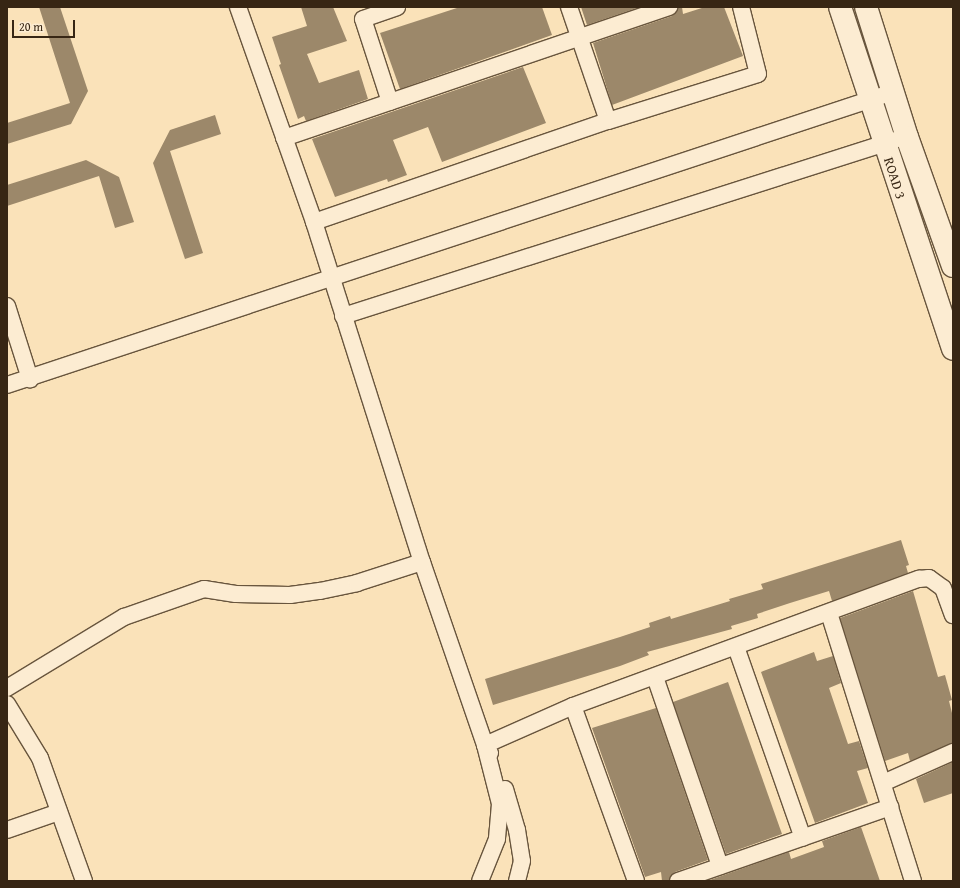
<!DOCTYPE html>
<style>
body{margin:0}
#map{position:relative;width:960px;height:888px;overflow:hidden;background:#fae2b9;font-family:"Gentium Book Plus",serif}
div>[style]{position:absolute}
.building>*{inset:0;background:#9c886a}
.roads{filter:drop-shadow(1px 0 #68553d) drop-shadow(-1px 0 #68553d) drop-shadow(0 1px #68553d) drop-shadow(0 -1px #68553d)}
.street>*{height:16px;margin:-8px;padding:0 8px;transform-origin:8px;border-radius:8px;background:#fcecd2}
.secondary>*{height:22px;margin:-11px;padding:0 11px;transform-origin:11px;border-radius:11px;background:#fcecd2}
span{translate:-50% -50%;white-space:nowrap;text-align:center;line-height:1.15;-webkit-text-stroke:3px #fcecd2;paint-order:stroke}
.street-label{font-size:14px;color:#372614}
.frame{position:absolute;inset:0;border:8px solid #372614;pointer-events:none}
.scale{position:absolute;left:12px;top:20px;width:63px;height:18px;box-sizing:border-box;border:2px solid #372614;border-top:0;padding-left:5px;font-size:12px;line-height:14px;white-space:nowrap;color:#372614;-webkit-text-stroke:3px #fcecd2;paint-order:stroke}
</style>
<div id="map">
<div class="building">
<i style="clip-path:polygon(39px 7px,60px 7px,88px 91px,71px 124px,7px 144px,7px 123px,70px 103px)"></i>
<i style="clip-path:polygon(301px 7px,333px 7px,347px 41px,307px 54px,319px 83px,359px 70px,368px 99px,306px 121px,304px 116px,298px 119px,279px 65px,281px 64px,272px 37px,307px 26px)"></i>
<i style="clip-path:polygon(460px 7px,542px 7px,552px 35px,400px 89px,380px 33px)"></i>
<i style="clip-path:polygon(581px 7px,640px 7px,587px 25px)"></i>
<i style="clip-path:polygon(678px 7px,682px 7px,683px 14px,705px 7px,724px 7px,743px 56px,612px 105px,593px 43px,672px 16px)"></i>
<i style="clip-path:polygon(523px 67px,546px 123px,442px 162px,428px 127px,393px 140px,407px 175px,388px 182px,387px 179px,335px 197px,312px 139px)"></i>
<i style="clip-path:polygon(215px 115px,221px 134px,170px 151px,203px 253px,185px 259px,153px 163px,170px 130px)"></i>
<i style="clip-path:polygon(86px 160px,119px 177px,134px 222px,115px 228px,99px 176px,7px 206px,7px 185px)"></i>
<i style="clip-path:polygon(901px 540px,909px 565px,906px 566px,908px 573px,832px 601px,829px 591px,790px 603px,757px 614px,758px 618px,731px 626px,732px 629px,647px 652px,649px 655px,620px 666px,493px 705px,485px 679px,620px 637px,650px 627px,649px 623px,670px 616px,671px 619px,730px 601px,729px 599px,763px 589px,761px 584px)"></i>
<i style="clip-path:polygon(913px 591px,938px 677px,945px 675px,952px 700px,949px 701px,953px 717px,953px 743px,910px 761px,908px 753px,885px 761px,840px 618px)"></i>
<i style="clip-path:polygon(814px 652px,817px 661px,833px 656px,841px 683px,829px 688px,848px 744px,859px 741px,868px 768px,857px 771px,868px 803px,815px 823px,761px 672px)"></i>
<i style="clip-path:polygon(728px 682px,782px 834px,726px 854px,673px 702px)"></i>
<i style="clip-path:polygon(656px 708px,708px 860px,675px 872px,669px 881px,662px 881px,661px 872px,645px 877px,592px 728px)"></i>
<i style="clip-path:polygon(953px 762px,953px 793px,924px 803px,916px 779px)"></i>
<i style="clip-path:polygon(861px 827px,880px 881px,707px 881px,789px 852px,791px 859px,824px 847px,822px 841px)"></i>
</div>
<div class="roads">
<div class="street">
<i style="left:238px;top:7px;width:228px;rotate:70.5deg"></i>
<i style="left:314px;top:222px;width:357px;rotate:72.4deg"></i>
<i style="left:422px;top:562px;width:194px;rotate:71deg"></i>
<i style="left:485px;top:745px;width:61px;rotate:75.7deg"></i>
<i style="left:500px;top:804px;width:35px;rotate:95deg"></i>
<i style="left:497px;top:839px;width:45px;rotate:112deg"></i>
<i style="left:569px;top:7px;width:120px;rotate:71.1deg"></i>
<i style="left:390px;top:102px;width:87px;rotate:-108deg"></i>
<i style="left:363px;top:19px;width:36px;rotate:-19deg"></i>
<i style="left:284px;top:138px;width:407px;rotate:-18.8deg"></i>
<i style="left:314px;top:222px;width:311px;rotate:-19deg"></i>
<i style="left:608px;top:121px;width:157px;rotate:-17.4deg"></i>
<i style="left:758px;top:74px;width:69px;rotate:-104.2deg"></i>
<i style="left:7px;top:306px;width:77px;rotate:72.5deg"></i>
<i style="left:343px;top:316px;width:579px;rotate:-17.68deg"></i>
<i style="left:7px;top:385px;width:921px;rotate:-18.3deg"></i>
<i style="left:829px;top:613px;width:281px;rotate:72.6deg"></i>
<i style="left:736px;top:647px;width:202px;rotate:70.7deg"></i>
<i style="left:655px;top:677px;width:200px;rotate:71deg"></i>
<i style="left:7px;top:688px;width:137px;rotate:-31.3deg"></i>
<i style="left:124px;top:617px;width:85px;rotate:-19.3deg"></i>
<i style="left:204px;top:589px;width:32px;rotate:9deg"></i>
<i style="left:236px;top:594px;width:54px;rotate:1.1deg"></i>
<i style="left:290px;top:595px;width:30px;rotate:-8deg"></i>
<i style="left:320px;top:591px;width:38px;rotate:-12deg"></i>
<i style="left:357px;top:583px;width:68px;rotate:-17.9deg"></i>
<i style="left:7px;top:704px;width:63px;rotate:58.6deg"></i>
<i style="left:40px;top:758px;width:131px;rotate:70.3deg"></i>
<i style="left:573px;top:706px;width:186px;rotate:70.2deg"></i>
<i style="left:490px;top:753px;width:9px;rotate:-122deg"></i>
<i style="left:485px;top:745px;width:96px;rotate:-23.9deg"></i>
<i style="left:573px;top:706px;width:369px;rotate:-20.2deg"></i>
<i style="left:919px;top:579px;width:10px;rotate:-6deg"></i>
<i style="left:929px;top:578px;width:17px;rotate:36deg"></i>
<i style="left:943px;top:588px;width:29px;rotate:70deg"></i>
<i style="left:883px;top:783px;width:77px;rotate:-23.9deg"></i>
<i style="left:505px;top:789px;width:43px;rotate:73.7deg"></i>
<i style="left:517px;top:830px;width:31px;rotate:81deg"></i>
<i style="left:522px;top:861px;width:21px;rotate:104deg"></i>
<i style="left:7px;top:830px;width:55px;rotate:-19.1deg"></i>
<i style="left:678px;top:881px;width:225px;rotate:-19.2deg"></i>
</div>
<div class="secondary">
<i style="left:840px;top:7px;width:360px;rotate:71.7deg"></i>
<i style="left:866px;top:7px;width:136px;rotate:72.5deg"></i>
<i style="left:907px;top:137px;width:137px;rotate:70.4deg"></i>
</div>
</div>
<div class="street-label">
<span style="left:895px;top:178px;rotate:72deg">ROAD 3</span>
</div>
<div class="frame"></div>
<div class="scale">20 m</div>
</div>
